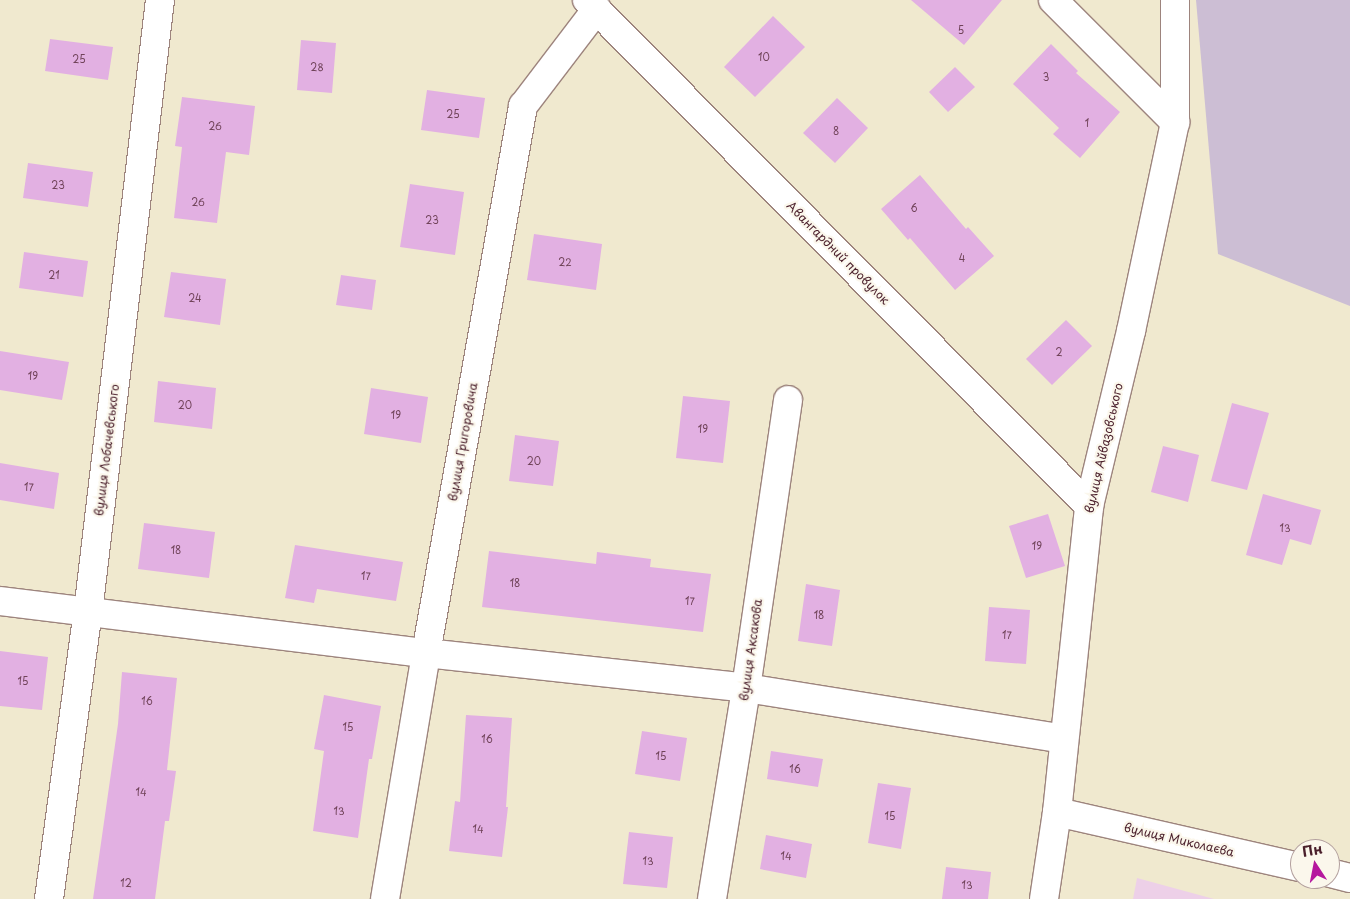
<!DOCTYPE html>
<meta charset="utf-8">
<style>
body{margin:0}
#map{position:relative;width:1350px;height:899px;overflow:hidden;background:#f0e9cf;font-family:"Playpen Sans",sans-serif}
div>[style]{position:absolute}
.built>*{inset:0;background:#edd0e8}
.industrial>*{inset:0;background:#ccbed4}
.building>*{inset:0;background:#e2b0e2}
.roads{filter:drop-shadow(1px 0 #9d847d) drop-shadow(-1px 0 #9d847d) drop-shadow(0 1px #9d847d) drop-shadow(0 -1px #9d847d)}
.minor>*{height:28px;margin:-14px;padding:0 14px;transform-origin:14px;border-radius:14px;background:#fff}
span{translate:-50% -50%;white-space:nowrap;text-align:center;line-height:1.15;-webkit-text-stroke:4.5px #fbf7ec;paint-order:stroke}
.number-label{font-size:10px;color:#704359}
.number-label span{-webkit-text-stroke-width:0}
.street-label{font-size:12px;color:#4a1f2b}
.north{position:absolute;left:1290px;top:839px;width:50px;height:50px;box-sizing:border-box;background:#fbf7ec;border:1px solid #b4a19f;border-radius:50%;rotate:349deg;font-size:14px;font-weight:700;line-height:20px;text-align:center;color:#4a1f2b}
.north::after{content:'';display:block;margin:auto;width:18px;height:22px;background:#b5179e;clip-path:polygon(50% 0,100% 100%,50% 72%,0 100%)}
</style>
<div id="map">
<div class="built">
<i style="clip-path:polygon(1137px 878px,1214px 899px,1133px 899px)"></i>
</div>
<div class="industrial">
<i style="clip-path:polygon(1196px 0,1350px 0,1350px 306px,1218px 254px)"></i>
</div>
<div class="building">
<i style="clip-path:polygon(911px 0,1002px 0,964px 45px)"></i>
<i style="clip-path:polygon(773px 16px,805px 47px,755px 97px,724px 67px)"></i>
<i style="clip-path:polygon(50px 39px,113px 47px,108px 80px,45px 71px)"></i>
<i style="clip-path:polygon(301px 40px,336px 43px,332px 93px,297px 90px)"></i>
<i style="clip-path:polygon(1051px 44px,1078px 71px,1076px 73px,1120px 112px,1080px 158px,1053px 134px,1059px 128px,1013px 84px)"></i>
<i style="clip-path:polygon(955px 67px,975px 87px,948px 112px,929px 92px)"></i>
<i style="clip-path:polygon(427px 90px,485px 98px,479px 138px,421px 130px)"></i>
<i style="clip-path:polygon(182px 97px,255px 106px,249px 155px,226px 152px,217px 223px,174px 218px,182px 147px,175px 146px)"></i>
<i style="clip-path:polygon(837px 98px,868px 128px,835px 163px,803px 133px)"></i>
<i style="clip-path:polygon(28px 163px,93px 172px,88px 207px,23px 198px)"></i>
<i style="clip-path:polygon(920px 175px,966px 229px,968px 227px,994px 256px,955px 290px,910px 238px,908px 240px,881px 209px)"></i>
<i style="clip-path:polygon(410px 184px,464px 192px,455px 255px,400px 247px)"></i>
<i style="clip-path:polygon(534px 234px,602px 244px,596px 290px,527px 280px)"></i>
<i style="clip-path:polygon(24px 252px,88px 261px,83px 297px,19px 288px)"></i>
<i style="clip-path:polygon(171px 272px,226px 279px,220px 325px,164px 317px)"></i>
<i style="clip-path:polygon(341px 275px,376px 280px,372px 310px,336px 305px)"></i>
<i style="clip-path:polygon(1066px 320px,1092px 346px,1052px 385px,1026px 359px)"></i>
<i style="clip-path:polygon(0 351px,69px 362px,62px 400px,0 390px)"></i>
<i style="clip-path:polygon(158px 381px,216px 388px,212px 429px,154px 422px)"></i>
<i style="clip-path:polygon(371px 388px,428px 397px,421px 443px,364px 434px)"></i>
<i style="clip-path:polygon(683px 396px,730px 401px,723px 463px,676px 458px)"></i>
<i style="clip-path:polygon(1232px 403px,1269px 413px,1247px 490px,1211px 481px)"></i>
<i style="clip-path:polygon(515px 435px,559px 441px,553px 486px,509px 481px)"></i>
<i style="clip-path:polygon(1163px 446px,1199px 455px,1188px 502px,1151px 492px)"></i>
<i style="clip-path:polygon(0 463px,59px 473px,54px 509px,0 500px)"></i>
<i style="clip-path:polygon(1263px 494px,1321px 510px,1311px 545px,1290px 539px,1282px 565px,1246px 555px)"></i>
<i style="clip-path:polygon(1048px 514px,1065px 566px,1026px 578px,1009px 526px)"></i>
<i style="clip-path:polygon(144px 523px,215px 532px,209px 578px,138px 569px)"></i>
<i style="clip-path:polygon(295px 545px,403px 562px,396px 601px,317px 589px,314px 603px,285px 598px)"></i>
<i style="clip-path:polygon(489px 551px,596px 564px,597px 552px,651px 559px,650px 567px,711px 574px,703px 632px,482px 607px)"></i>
<i style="clip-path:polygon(806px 584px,840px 590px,832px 646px,798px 641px)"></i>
<i style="clip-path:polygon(989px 607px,1030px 610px,1026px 664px,985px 661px)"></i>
<i style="clip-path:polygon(0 651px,48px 657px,42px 710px,0 706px)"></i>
<i style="clip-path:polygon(122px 672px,177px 678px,167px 770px,176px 771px,169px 821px,165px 821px,155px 899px,93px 899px,118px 724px)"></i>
<i style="clip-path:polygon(324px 695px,381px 706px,372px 759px,369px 759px,358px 838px,313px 831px,324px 751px,314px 749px)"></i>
<i style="clip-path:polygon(466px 715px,512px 718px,506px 807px,508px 807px,502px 857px,449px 851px,455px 801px,460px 802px)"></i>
<i style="clip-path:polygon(642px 731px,687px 738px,680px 781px,635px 774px)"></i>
<i style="clip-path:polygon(771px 751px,823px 759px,818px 787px,767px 779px)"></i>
<i style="clip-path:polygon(878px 783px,911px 788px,901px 849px,868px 843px)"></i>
<i style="clip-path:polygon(629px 832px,673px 837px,667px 888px,623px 884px)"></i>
<i style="clip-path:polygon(766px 835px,812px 844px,806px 878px,760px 869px)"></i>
<i style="clip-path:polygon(946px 867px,991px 872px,988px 899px,942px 899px)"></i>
</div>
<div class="roads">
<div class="minor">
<i style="left:587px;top:0;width:713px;rotate:45.23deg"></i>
<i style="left:1053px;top:0;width:173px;rotate:45deg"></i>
<i style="left:0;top:601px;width:429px;rotate:7deg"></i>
<i style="left:426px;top:653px;width:322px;rotate:6.2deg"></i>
<i style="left:746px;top:688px;width:322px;rotate:9.1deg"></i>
<i style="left:1057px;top:812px;width:249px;rotate:12.8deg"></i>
<i style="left:1330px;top:873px;width:21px;rotate:14deg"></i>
<i style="left:49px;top:899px;width:290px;rotate:-82.3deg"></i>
<i style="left:88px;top:612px;width:616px;rotate:-83.29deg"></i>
<i style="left:385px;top:899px;width:249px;rotate:-80.5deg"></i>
<i style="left:426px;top:653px;width:556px;rotate:-79.94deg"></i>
<i style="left:523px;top:106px;width:122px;rotate:-52.7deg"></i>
<i style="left:712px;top:899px;width:214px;rotate:-80.8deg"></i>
<i style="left:746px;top:688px;width:291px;rotate:-81.7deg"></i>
<i style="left:1044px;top:899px;width:88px;rotate:-81.5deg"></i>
<i style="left:1057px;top:812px;width:308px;rotate:-84deg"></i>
<i style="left:1089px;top:506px;width:180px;rotate:-76.5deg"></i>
<i style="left:1131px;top:331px;width:214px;rotate:-78.1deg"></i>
<i style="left:1175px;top:122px;width:122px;rotate:-90deg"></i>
</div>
</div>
<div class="number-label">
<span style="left:961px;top:30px">5</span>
<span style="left:764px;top:57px">10</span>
<span style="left:79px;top:59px">25</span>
<span style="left:317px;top:67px">28</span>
<span style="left:1046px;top:77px">3</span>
<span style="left:453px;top:114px">25</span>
<span style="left:1087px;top:123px">1</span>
<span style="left:215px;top:126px">26</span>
<span style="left:836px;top:131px">8</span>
<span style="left:58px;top:185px">23</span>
<span style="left:198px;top:202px">26</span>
<span style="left:914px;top:208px">6</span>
<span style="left:432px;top:220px">23</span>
<span style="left:962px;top:258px">4</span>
<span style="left:565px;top:262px">22</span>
<span style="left:54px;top:275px">21</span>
<span style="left:195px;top:298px">24</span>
<span style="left:1059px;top:352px">2</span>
<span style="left:33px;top:376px">19</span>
<span style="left:185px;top:405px">20</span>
<span style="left:396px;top:415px">19</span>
<span style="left:703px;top:429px">19</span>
<span style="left:534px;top:461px">20</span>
<span style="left:29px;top:487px">17</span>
<span style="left:1285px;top:528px">13</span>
<span style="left:1037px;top:546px">19</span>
<span style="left:176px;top:550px">18</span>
<span style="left:366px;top:576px">17</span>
<span style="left:515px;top:583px">18</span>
<span style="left:690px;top:601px">17</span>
<span style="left:819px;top:615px">18</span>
<span style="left:1007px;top:635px">17</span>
<span style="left:23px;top:681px">15</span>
<span style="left:147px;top:701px">16</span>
<span style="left:348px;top:727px">15</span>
<span style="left:487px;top:739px">16</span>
<span style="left:661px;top:756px">15</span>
<span style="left:795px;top:769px">16</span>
<span style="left:141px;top:792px">14</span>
<span style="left:339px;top:811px">13</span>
<span style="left:890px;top:816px">15</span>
<span style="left:478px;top:829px">14</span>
<span style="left:786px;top:856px">14</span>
<span style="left:648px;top:861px">13</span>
<span style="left:126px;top:883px">12</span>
<span style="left:967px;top:885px">13</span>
</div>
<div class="street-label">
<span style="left:838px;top:253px;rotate:45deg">Авангардний провулок</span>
<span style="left:463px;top:442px;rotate:-80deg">вулиця Григоровича</span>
<span style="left:1104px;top:448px;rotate:-77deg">вулиця Айвазовського</span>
<span style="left:107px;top:450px;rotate:-83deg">вулиця Лобачевського</span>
<span style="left:751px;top:650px;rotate:-82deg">вулиця Аксакова</span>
<span style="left:1179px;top:840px;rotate:13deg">вулиця Миколаєва</span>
</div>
<div class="north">Пн</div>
</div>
